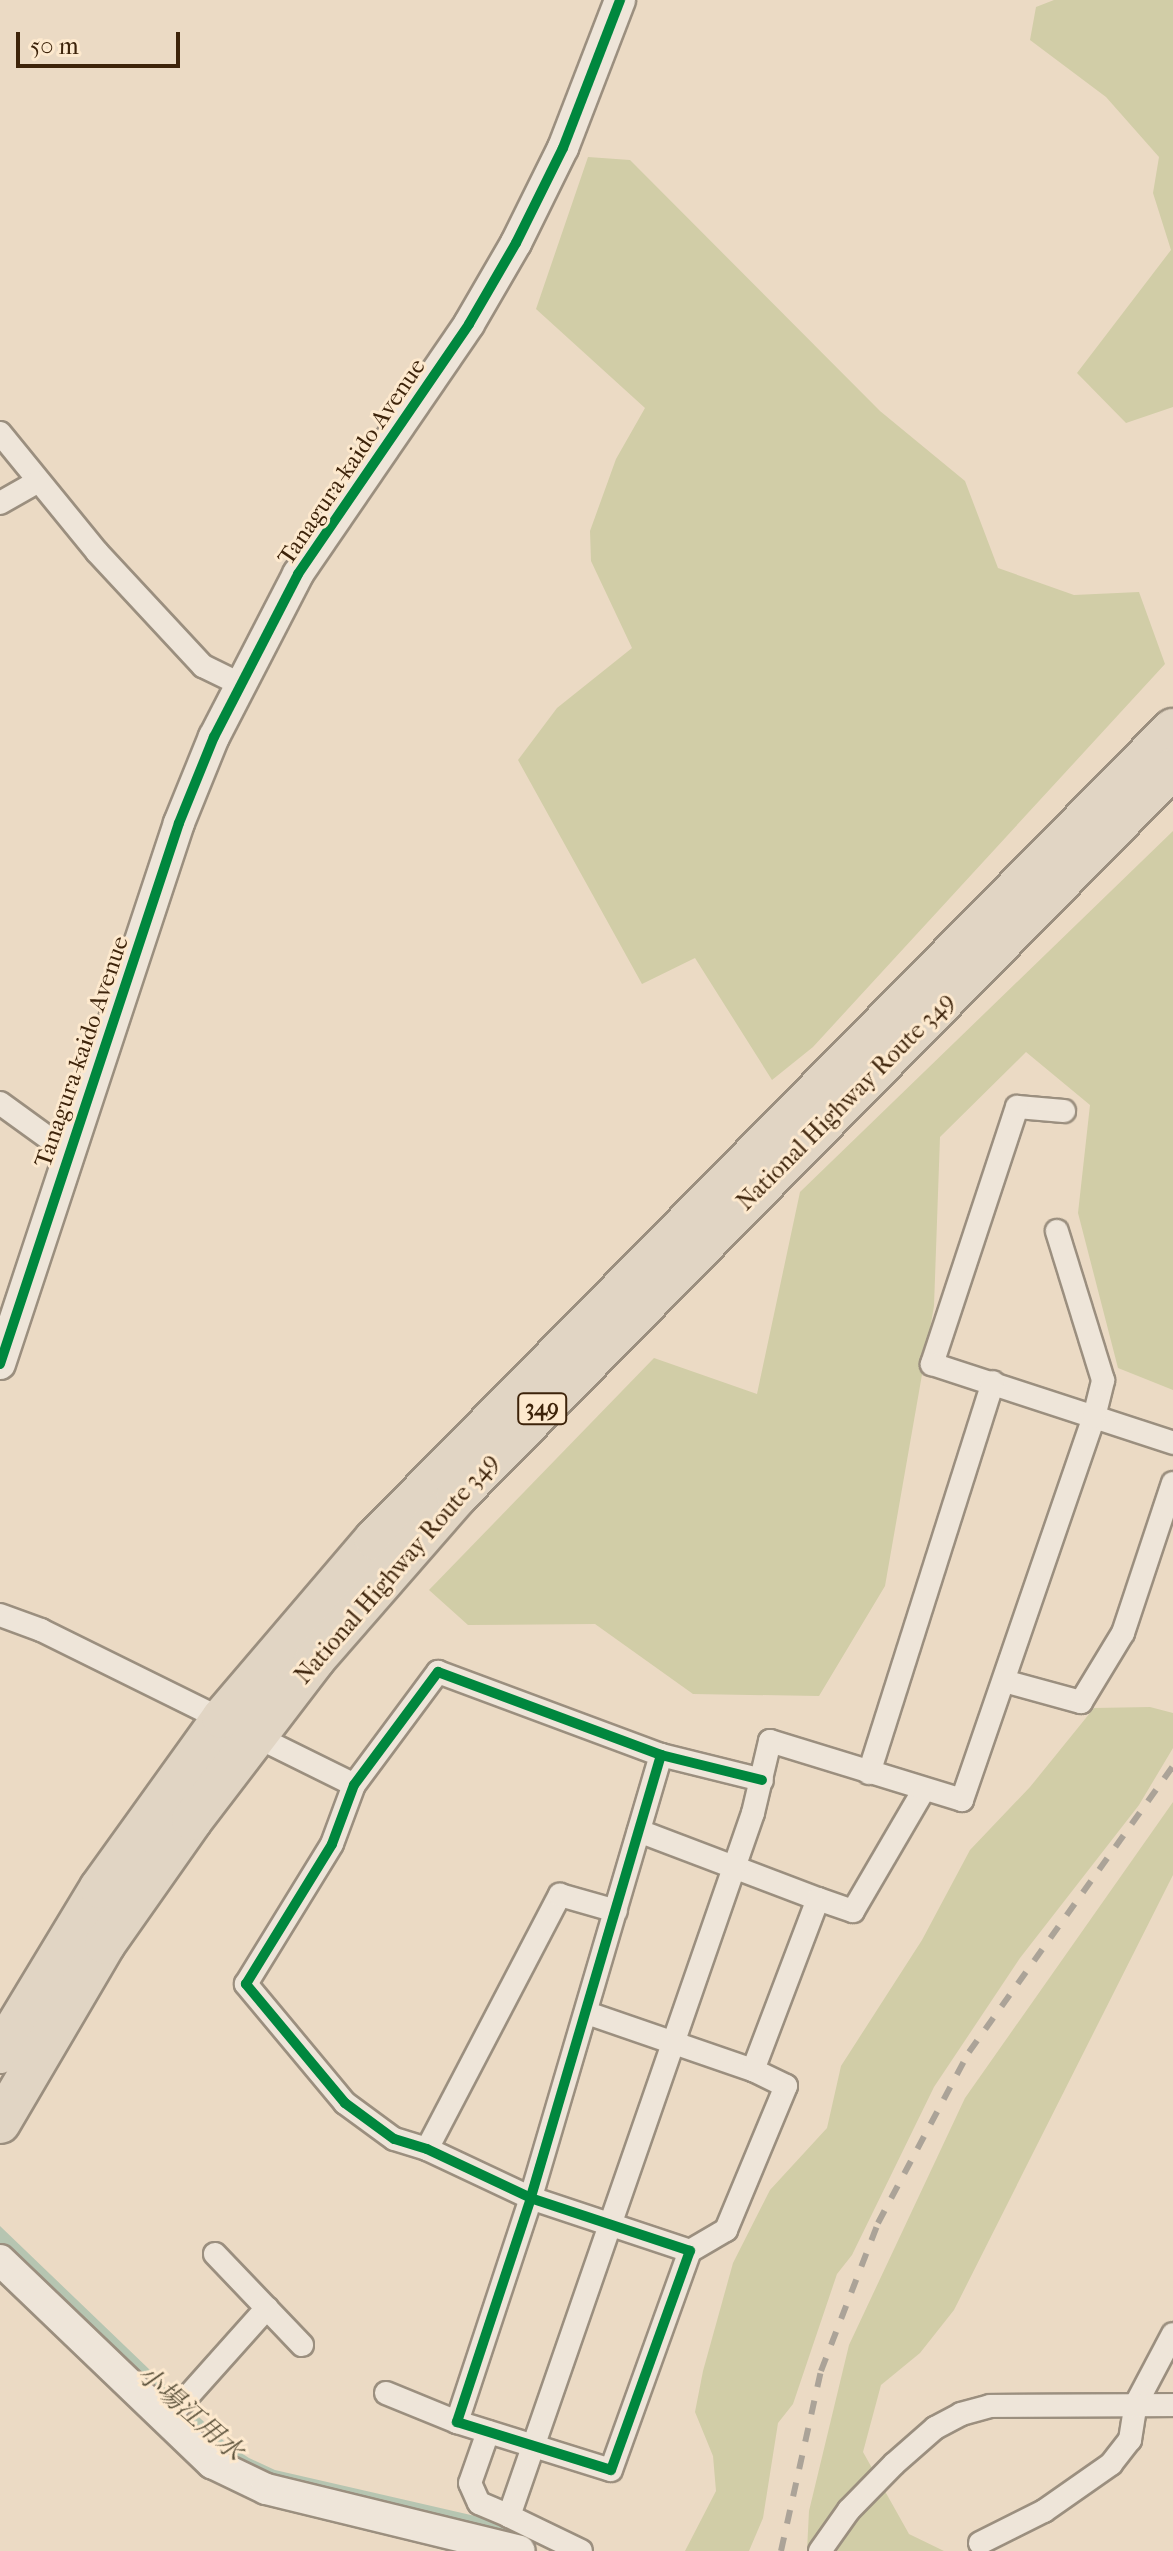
<!DOCTYPE html>
<meta charset="utf-8">
<style>
body{margin:0}
#map{position:relative;width:1173px;height:2551px;overflow:hidden;background:#ebdac4;font-family:"IM FELL French Canon","Noto Serif JP",serif}
div>[style]{position:absolute}
.green>*{inset:0;background:#d1cda7}
.water>*{inset:0;background:#b6c5b1}
.roads{filter:drop-shadow(2px 0 #9b8f7f) drop-shadow(-2px 0 #9b8f7f) drop-shadow(0 2px #9b8f7f) drop-shadow(0 -2px #9b8f7f)}
.street>*{height:22px;margin:-11px;padding:0 11px;transform-origin:11px;border-radius:11px;background:#eee5d9}
.secondary>*{height:30px;margin:-15px;padding:0 15px;transform-origin:15px;border-radius:15px;background:#eee5d9}
.highway>*{height:40px;margin:-20px;padding:0 20px;transform-origin:20px;border-radius:20px;background:#e1d5c4}
.rail>*{height:6px;margin-top:-3px;transform-origin:0;background:repeating-linear-gradient(90deg,#aba398 0 14px,transparent 0 28px)}
.cycleway>*{height:10px;margin:-5px;padding:0 5px;transform-origin:5px;border-radius:5px;background:#00873e}
span{translate:-50% -50%;white-space:nowrap;text-align:center;line-height:1.15;-webkit-text-stroke:6px #fde9ce;paint-order:stroke}
.shield-label span{padding:2px 6px;background:#fde9ce;border:2px solid;border-radius:6px;-webkit-text-stroke-width:0}
.shield-label{font-size:22px;color:#3d230a;font-weight:700}
.street-label{font-size:24px;color:#3d230a}
.water-label{font-size:26px;color:#5b513a;font-style:italic}
.scale{position:absolute;left:16px;top:32px;width:164px;height:36px;box-sizing:border-box;border:4px solid #3d230a;border-top:0;padding-left:10px;font-size:24px;line-height:28px;white-space:nowrap;color:#3d230a;-webkit-text-stroke:6px #fde9ce;paint-order:stroke}
</style>
<div id="map">
<div class="green">
<i style="clip-path:polygon(1054px 0,1173px 0,1173px 407px,1126px 423px,1077px 373px,1171px 250px,1153px 193px,1159px 157px,1106px 97px,1030px 40px,1036px 7px)"></i>
<i style="clip-path:polygon(588px 157px,630px 160px,880px 411px,965px 481px,998px 568px,1074px 595px,1139px 592px,1165px 664px,813px 1047px,772px 1080px,695px 958px,642px 984px,518px 760px,557px 708px,632px 648px,591px 561px,590px 531px,616px 459px,645px 408px,536px 309px)"></i>
<i style="clip-path:polygon(1173px 831px,1173px 1390px,1118px 1368px,1078px 1213px,1090px 1105px,1026px 1052px,940px 1137px,934px 1306px,885px 1586px,819px 1696px,693px 1694px,595px 1624px,468px 1625px,429px 1590px,654px 1358px,757px 1394px,800px 1192px)"></i>
<i style="clip-path:polygon(1150px 1707px,1173px 1713px,1173px 1748px,1139px 1805px,1020px 1958px,934px 2087px,852px 2255px,837px 2274px,793px 2404px,778px 2423px,763px 2518px,749px 2551px,685px 2551px,716px 2491px,713px 2456px,695px 2412px,703px 2371px,733px 2263px,770px 2190px,827px 2128px,841px 2066px,922px 1940px,970px 1850px,1030px 1787px,1094px 1708px)"></i>
<i style="clip-path:polygon(1173px 1802px,1173px 1875px,954px 2310px,920px 2353px,881px 2385px,863px 2452px,909px 2534px,944px 2551px,807px 2551px,809px 2511px,849px 2345px,965px 2098px)"></i>
</div>
<div class="water">
<i style="clip-path:polygon(0 2226px,226px 2443px,249px 2458px,275px 2470px,519px 2526px,516px 2537px,272px 2482px,216px 2453px,0 2245px)"></i>
</div>
<div class="roads">
<div class="street">
<i style="left:0;top:433px;width:154px;rotate:50.8deg"></i>
<i style="left:97px;top:552px;width:156px;rotate:47.1deg"></i>
<i style="left:203px;top:666px;width:43px;rotate:26deg"></i>
<i style="left:0;top:503px;width:43px;rotate:-29.6deg"></i>
<i style="left:0;top:1103px;width:85px;rotate:35.9deg"></i>
<i style="left:1064px;top:1111px;width:47px;rotate:-175.1deg"></i>
<i style="left:1017px;top:1107px;width:271px;rotate:108.3deg"></i>
<i style="left:932px;top:1364px;width:254px;rotate:18.1deg"></i>
<i style="left:0;top:1615px;width:44px;rotate:20.1deg"></i>
<i style="left:41px;top:1630px;width:349px;rotate:26.3deg"></i>
<i style="left:1004px;top:1681px;width:80px;rotate:15.3deg"></i>
<i style="left:1081px;top:1702px;width:81px;rotate:-58.7deg"></i>
<i style="left:1123px;top:1633px;width:158px;rotate:-71.6deg"></i>
<i style="left:661px;top:1755px;width:462px;rotate:106.4deg"></i>
<i style="left:531px;top:2198px;width:236px;rotate:108.3deg"></i>
<i style="left:457px;top:2422px;width:161px;rotate:17.3deg"></i>
<i style="left:611px;top:2470px;width:233px;rotate:-70.2deg"></i>
<i style="left:690px;top:2251px;width:168px;rotate:-161.6deg"></i>
<i style="left:531px;top:2198px;width:115px;rotate:-154.8deg"></i>
<i style="left:427px;top:2149px;width:34px;rotate:-163deg"></i>
<i style="left:394px;top:2139px;width:61px;rotate:-143.7deg"></i>
<i style="left:345px;top:2103px;width:155px;rotate:-129.8deg"></i>
<i style="left:246px;top:1984px;width:164px;rotate:-58.4deg"></i>
<i style="left:332px;top:1844px;width:63px;rotate:-69.6deg"></i>
<i style="left:354px;top:1785px;width:141px;rotate:-53.4deg"></i>
<i style="left:438px;top:1672px;width:238px;rotate:20.4deg"></i>
<i style="left:661px;top:1755px;width:104px;rotate:13.9deg"></i>
<i style="left:869px;top:1773px;width:410px;rotate:-72.4deg"></i>
<i style="left:639px;top:1831px;width:191px;rotate:20.8deg"></i>
<i style="left:587px;top:2013px;width:176px;rotate:19deg"></i>
<i style="left:753px;top:2070px;width:183px;rotate:-69.2deg"></i>
<i style="left:818px;top:1899px;width:37px;rotate:19deg"></i>
<i style="left:853px;top:1911px;width:139px;rotate:-59.7deg"></i>
<i style="left:427px;top:2149px;width:287px;rotate:-62.4deg"></i>
<i style="left:560px;top:1895px;width:58px;rotate:15.9deg"></i>
<i style="left:690px;top:2251px;width:42px;rotate:-30.3deg"></i>
<i style="left:726px;top:2230px;width:156px;rotate:-67.4deg"></i>
<i style="left:786px;top:2086px;width:37px;rotate:-154deg"></i>
<i style="left:215px;top:2254px;width:126px;rotate:46.3deg"></i>
<i style="left:386px;top:2393px;width:77px;rotate:22.2deg"></i>
<i style="left:165px;top:2422px;width:153px;rotate:-48.2deg"></i>
<i style="left:488px;top:2432px;width:54px;rotate:109.4deg"></i>
<i style="left:470px;top:2483px;width:22px;rotate:66deg"></i>
<i style="left:479px;top:2503px;width:33px;rotate:23deg"></i>
<i style="left:980px;top:2543px;width:72px;rotate:-26.6deg"></i>
<i style="left:1044px;top:2511px;width:82px;rotate:-35deg"></i>
<i style="left:1111px;top:2464px;width:31px;rotate:-52deg"></i>
<i style="left:1130px;top:2440px;width:36px;rotate:-81deg"></i>
<i style="left:1136px;top:2404px;width:79px;rotate:-62.1deg"></i>
<i style="left:581px;top:2551px;width:80px;rotate:-154.1deg"></i>
<i style="left:509px;top:2516px;width:744px;rotate:-70.86deg"></i>
<i style="left:753px;top:1813px;width:74px;rotate:-76.7deg"></i>
<i style="left:770px;top:1741px;width:201px;rotate:17.1deg"></i>
<i style="left:962px;top:1800px;width:405px;rotate:-71deg"></i>
<i style="left:1094px;top:1417px;width:38px;rotate:-76deg"></i>
<i style="left:1103px;top:1380px;width:156px;rotate:-107.2deg"></i>
<i style="left:820px;top:2551px;width:50px;rotate:-54.7deg"></i>
<i style="left:849px;top:2510px;width:64px;rotate:-45.6deg"></i>
<i style="left:894px;top:2464px;width:55px;rotate:-41.3deg"></i>
<i style="left:935px;top:2428px;width:30px;rotate:-28deg"></i>
<i style="left:961px;top:2414px;width:30px;rotate:-15deg"></i>
<i style="left:990px;top:2406px;width:183px;rotate:-0.3deg"></i>
</div>
<div class="secondary">
<i style="left:0;top:1364px;width:570px;rotate:-71.69deg"></i>
<i style="left:179px;top:823px;width:93px;rotate:-67.9deg"></i>
<i style="left:214px;top:737px;width:183px;rotate:-62.7deg"></i>
<i style="left:298px;top:574px;width:303px;rotate:-55.6deg"></i>
<i style="left:469px;top:324px;width:94px;rotate:-59.9deg"></i>
<i style="left:516px;top:243px;width:106px;rotate:-63.7deg"></i>
<i style="left:563px;top:148px;width:159px;rotate:-68.9deg"></i>
<i style="left:0;top:2260px;width:294px;rotate:43.8deg"></i>
<i style="left:212px;top:2463px;width:60px;rotate:25.7deg"></i>
<i style="left:266px;top:2489px;width:261px;rotate:13.7deg"></i>
</div>
<div class="highway">
<i style="left:0;top:2053px;width:193px;rotate:-58.8deg"></i>
<i style="left:100px;top:1888px;width:209px;rotate:-54.3deg"></i>
<i style="left:222px;top:1718px;width:235px;rotate:-49.5deg"></i>
<i style="left:375px;top:1539px;width:1137px;rotate:-45.43deg"></i>
<i style="left:0;top:2123px;width:208px;rotate:-59.6deg"></i>
<i style="left:105px;top:1944px;width:151px;rotate:-54.9deg"></i>
<i style="left:192px;top:1820px;width:203px;rotate:-52.6deg"></i>
<i style="left:315px;top:1659px;width:216px;rotate:-48.9deg"></i>
<i style="left:457px;top:1496px;width:1021px;rotate:-45.48deg"></i>
</div>
</div>
<div class="rail">
<i style="left:781px;top:2551px;width:184px;rotate:-77.5deg"></i>
<i style="left:821px;top:2371px;width:159px;rotate:-68.9deg"></i>
<i style="left:878px;top:2223px;width:194px;rotate:-62deg"></i>
<i style="left:969px;top:2052px;width:351px;rotate:-54.5deg"></i>
</div>
<div class="cycleway">
<i style="left:0;top:1364px;width:570px;rotate:-71.69deg"></i>
<i style="left:179px;top:823px;width:93px;rotate:-67.9deg"></i>
<i style="left:214px;top:737px;width:183px;rotate:-62.7deg"></i>
<i style="left:298px;top:574px;width:303px;rotate:-55.6deg"></i>
<i style="left:469px;top:324px;width:94px;rotate:-59.9deg"></i>
<i style="left:516px;top:243px;width:106px;rotate:-63.7deg"></i>
<i style="left:563px;top:148px;width:159px;rotate:-68.9deg"></i>
<i style="left:661px;top:1755px;width:462px;rotate:106.4deg"></i>
<i style="left:531px;top:2198px;width:236px;rotate:108.3deg"></i>
<i style="left:457px;top:2422px;width:161px;rotate:17.3deg"></i>
<i style="left:611px;top:2470px;width:233px;rotate:-70.2deg"></i>
<i style="left:690px;top:2251px;width:168px;rotate:-161.6deg"></i>
<i style="left:531px;top:2198px;width:115px;rotate:-154.8deg"></i>
<i style="left:427px;top:2149px;width:34px;rotate:-163deg"></i>
<i style="left:394px;top:2139px;width:61px;rotate:-143.7deg"></i>
<i style="left:345px;top:2103px;width:155px;rotate:-129.8deg"></i>
<i style="left:246px;top:1984px;width:164px;rotate:-58.4deg"></i>
<i style="left:332px;top:1844px;width:63px;rotate:-69.6deg"></i>
<i style="left:354px;top:1785px;width:141px;rotate:-53.4deg"></i>
<i style="left:438px;top:1672px;width:238px;rotate:20.4deg"></i>
<i style="left:661px;top:1755px;width:104px;rotate:13.9deg"></i>
</div>
<div class="shield-label">
<span style="left:542px;top:1409px">349</span>
</div>
<div class="street-label">
<span style="left:352px;top:462px;rotate:-56deg">Tanagura-kaido Avenue</span>
<span style="left:82px;top:1052px;rotate:-71deg">Tanagura-kaido Avenue</span>
<span style="left:846px;top:1102px;rotate:-45deg">National Highway Route 349</span>
<span style="left:397px;top:1569px;rotate:-49deg">National Highway Route 349</span>
</div>
<div class="water-label">
<span style="left:190px;top:2413px;rotate:41deg">小場江用水</span>
</div>
<div class="scale">50 m</div>
</div>
